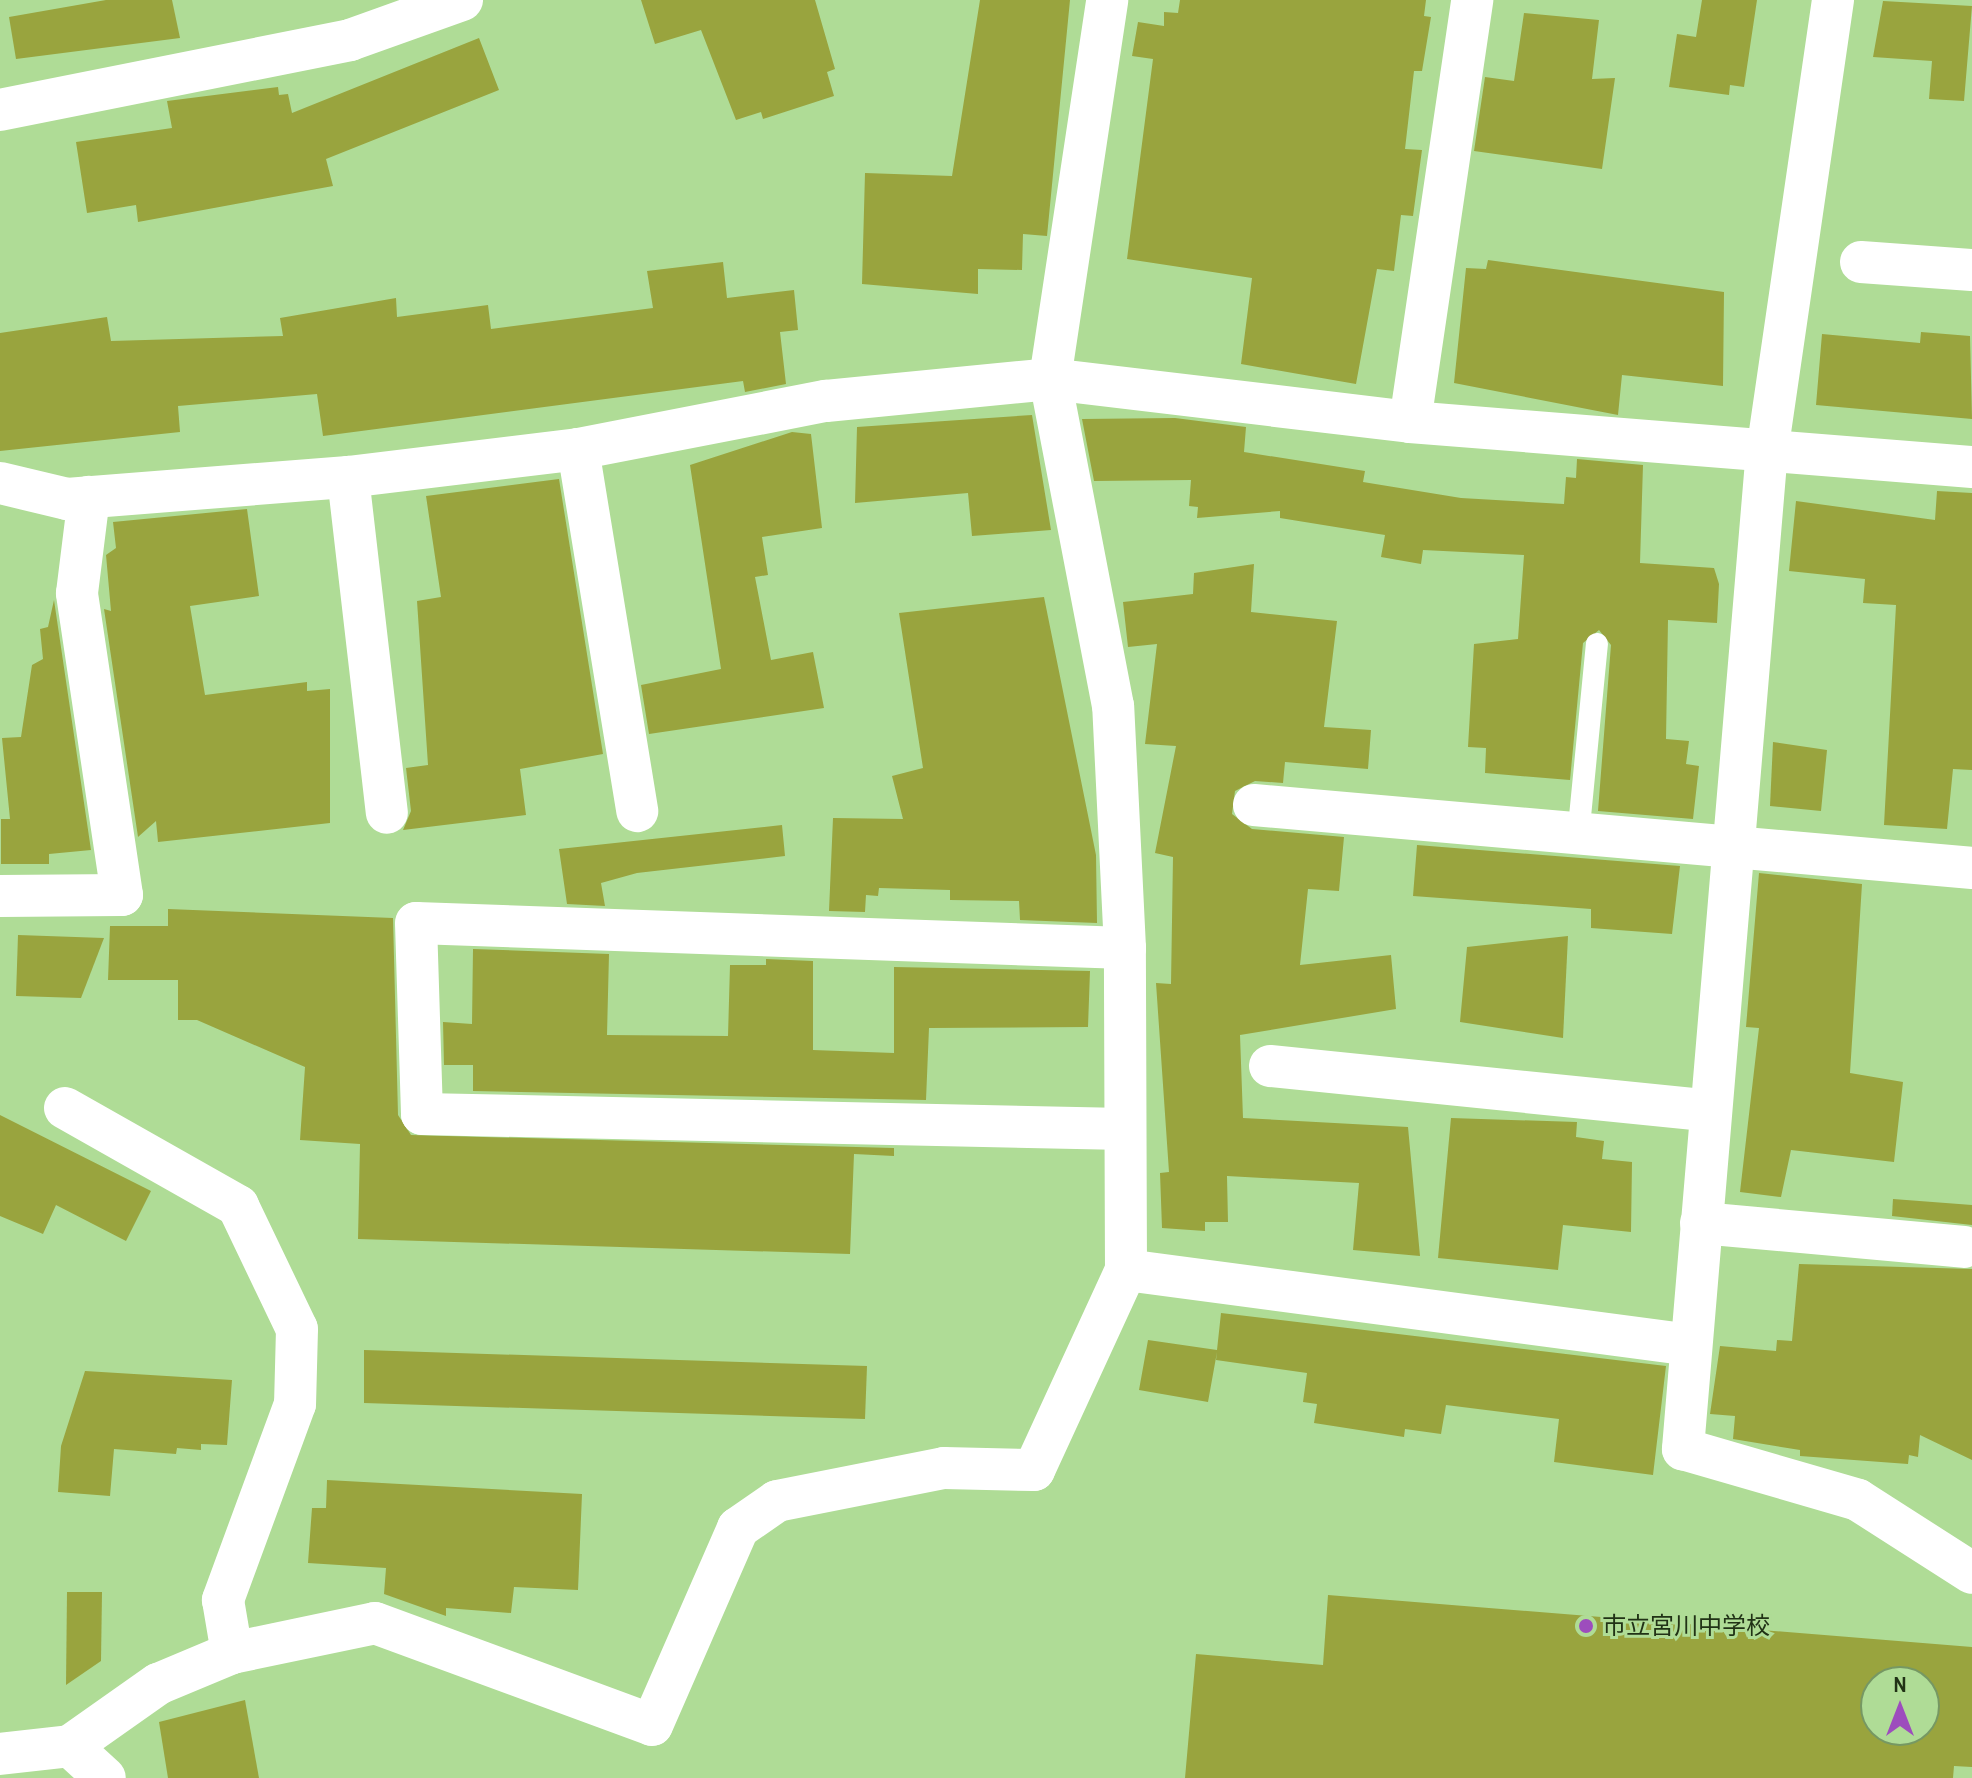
<!DOCTYPE html>
<meta charset="utf-8">
<style>
body{margin:0}
#map{position:relative;width:1972px;height:1778px;overflow:hidden;background:#afdc96;font-family:"Archivo Narrow","Noto Sans JP",sans-serif}
div>[style]{position:absolute}
.building>*{inset:0;background:#99a43e}
.lane>*{height:22px;margin:-11px;padding:0 11px;transform-origin:11px;border-radius:11px;background:#fff}
.street>*{height:42px;margin:-21px;padding:0 21px;transform-origin:21px;border-radius:21px;background:#fff}
.dots>*{width:22px;height:22px;translate:-50% -50%;box-sizing:border-box;border:4px solid #afdc96;border-radius:50%}
span{translate:-50% -50%;white-space:nowrap;text-align:center;line-height:1.15;-webkit-text-stroke:6px #afdc96;paint-order:stroke}
.poi-label{font-size:24px;color:#213216}
.left{translate:0 -50%;text-align:left}
.north{position:absolute;left:1860px;top:1666px;width:80px;height:80px;box-sizing:border-box;background:#afdc96;border:2px solid #769863;border-radius:50%;rotate:0deg;font-size:22px;font-weight:700;line-height:32px;text-align:center;color:#213216}
.north::after{content:'';display:block;margin:auto;width:28px;height:36px;background:#9d4dbd;clip-path:polygon(50% 0,100% 100%,50% 72%,0 100%)}
</style>
<div id="map">
<div class="building">
<i style="clip-path:polygon(106px 0,172px 0,180px 38px,16px 59px,9px 17px)"></i>
<i style="clip-path:polygon(641px 0,815px 0,835px 69px,827px 72px,834px 96px,763px 119px,761px 112px,736px 120px,701px 30px,655px 44px)"></i>
<i style="clip-path:polygon(980px 0,1070px 0,1047px 236px,1023px 234px,1022px 270px,978px 269px,978px 294px,862px 284px,865px 173px,952px 176px)"></i>
<i style="clip-path:polygon(1180px 0,1426px 0,1424px 16px,1431px 17px,1422px 71px,1414px 71px,1405px 149px,1422px 150px,1413px 216px,1401px 215px,1394px 271px,1377px 269px,1356px 384px,1241px 364px,1252px 278px,1127px 259px,1153px 59px,1132px 56px,1138px 22px,1164px 26px,1164px 12px,1178px 13px)"></i>
<i style="clip-path:polygon(1702px 0,1757px 0,1744px 87px,1730px 85px,1729px 95px,1669px 87px,1677px 34px,1696px 37px)"></i>
<i style="clip-path:polygon(1883px 1px,1972px 6px,1964px 101px,1929px 99px,1932px 61px,1873px 57px)"></i>
<i style="clip-path:polygon(1524px 13px,1599px 20px,1592px 79px,1615px 78px,1602px 169px,1474px 151px,1485px 77px,1514px 81px)"></i>
<i style="clip-path:polygon(479px 38px,499px 90px,326px 159px,333px 186px,138px 222px,136px 205px,87px 213px,76px 142px,172px 128px,167px 101px,278px 87px,279px 95px,288px 94px,292px 113px)"></i>
<i style="clip-path:polygon(1488px 260px,1724px 292px,1723px 386px,1622px 375px,1618px 415px,1454px 383px,1466px 268px,1486px 269px)"></i>
<i style="clip-path:polygon(723px 262px,727px 298px,794px 290px,798px 330px,780px 332px,786px 384px,745px 392px,743px 381px,323px 436px,317px 394px,178px 406px,180px 432px,0 451px,0 333px,107px 317px,111px 341px,283px 336px,280px 318px,396px 298px,397px 317px,488px 305px,491px 329px,653px 308px,647px 271px)"></i>
<i style="clip-path:polygon(1921px 332px,1970px 336px,1972px 419px,1816px 405px,1822px 334px,1920px 343px)"></i>
<i style="clip-path:polygon(1032px 415px,1051px 530px,972px 536px,968px 493px,855px 503px,857px 427px)"></i>
<i style="clip-path:polygon(1175px 418px,1246px 427px,1244px 452px,1365px 471px,1363px 482px,1461px 498px,1564px 504px,1566px 477px,1576px 478px,1577px 459px,1643px 465px,1640px 563px,1714px 568px,1719px 584px,1717px 623px,1668px 620px,1666px 739px,1689px 741px,1686px 764px,1699px 766px,1693px 819px,1598px 811px,1611px 645px,1599px 630px,1583px 643px,1570px 780px,1485px 773px,1486px 748px,1468px 747px,1474px 644px,1518px 639px,1524px 555px,1423px 550px,1421px 564px,1381px 557px,1385px 535px,1280px 518px,1280px 511px,1197px 518px,1198px 507px,1189px 506px,1191px 480px,1094px 481px,1082px 419px)"></i>
<i style="clip-path:polygon(792px 432px,811px 434px,822px 528px,762px 537px,768px 575px,755px 577px,771px 660px,813px 652px,824px 708px,649px 734px,641px 685px,721px 669px,690px 465px)"></i>
<i style="clip-path:polygon(559px 479px,603px 754px,520px 769px,526px 815px,403px 830px,411px 811px,406px 768px,428px 765px,417px 601px,441px 597px,426px 496px)"></i>
<i style="clip-path:polygon(1937px 491px,1972px 493px,1972px 770px,1953px 769px,1947px 829px,1884px 825px,1896px 605px,1863px 603px,1865px 579px,1789px 571px,1796px 501px,1935px 520px)"></i>
<i style="clip-path:polygon(247px 509px,259px 596px,190px 606px,205px 695px,307px 682px,307px 691px,330px 689px,330px 823px,158px 842px,156px 821px,138px 837px,104px 609px,111px 611px,106px 555px,116px 548px,113px 522px)"></i>
<i style="clip-path:polygon(1254px 564px,1251px 612px,1337px 621px,1324px 727px,1371px 730px,1368px 769px,1285px 762px,1283px 783px,1255px 781px,1235px 791px,1232px 814px,1252px 829px,1344px 837px,1339px 891px,1308px 889px,1300px 965px,1391px 955px,1396px 1009px,1240px 1035px,1243px 1118px,1408px 1127px,1420px 1256px,1353px 1250px,1359px 1183px,1227px 1176px,1228px 1222px,1205px 1222px,1205px 1231px,1162px 1228px,1160px 1173px,1169px 1172px,1156px 983px,1171px 984px,1173px 857px,1155px 853px,1176px 746px,1145px 744px,1157px 644px,1128px 647px,1123px 602px,1193px 594px,1194px 573px)"></i>
<i style="clip-path:polygon(1044px 597px,1096px 855px,1097px 923px,1020px 920px,1019px 901px,950px 900px,950px 890px,879px 888px,878px 896px,866px 895px,865px 912px,829px 911px,833px 818px,903px 819px,892px 776px,923px 768px,899px 613px)"></i>
<i style="clip-path:polygon(54px 600px,91px 850px,49px 854px,49px 864px,1px 864px,1px 819px,10px 819px,2px 738px,21px 737px,32px 665px,43px 659px,40px 629px,48px 627px)"></i>
<i style="clip-path:polygon(1773px 742px,1827px 750px,1821px 811px,1770px 806px)"></i>
<i style="clip-path:polygon(782px 825px,785px 856px,637px 873px,601px 883px,605px 906px,567px 904px,559px 849px)"></i>
<i style="clip-path:polygon(1417px 845px,1680px 866px,1672px 934px,1591px 928px,1591px 909px,1413px 896px)"></i>
<i style="clip-path:polygon(1759px 873px,1862px 884px,1850px 1073px,1903px 1082px,1894px 1162px,1791px 1150px,1781px 1197px,1740px 1192px,1759px 1028px,1746px 1027px)"></i>
<i style="clip-path:polygon(168px 909px,393px 918px,398px 1115px,411px 1135px,894px 1148px,894px 1156px,854px 1154px,850px 1254px,358px 1239px,360px 1144px,300px 1140px,305px 1067px,197px 1020px,178px 1020px,178px 980px,108px 980px,110px 926px,168px 926px)"></i>
<i style="clip-path:polygon(18px 935px,104px 938px,81px 998px,16px 996px)"></i>
<i style="clip-path:polygon(1568px 936px,1563px 1038px,1460px 1022px,1467px 947px)"></i>
<i style="clip-path:polygon(473px 949px,609px 954px,607px 1035px,728px 1036px,730px 965px,766px 965px,766px 959px,813px 961px,813px 1050px,894px 1053px,894px 967px,1090px 971px,1088px 1027px,929px 1028px,926px 1100px,473px 1091px,473px 1065px,444px 1065px,443px 1022px,472px 1024px)"></i>
<i style="clip-path:polygon(0 1115px,151px 1191px,126px 1241px,56px 1205px,43px 1234px,0 1216px)"></i>
<i style="clip-path:polygon(1451px 1118px,1577px 1122px,1576px 1137px,1604px 1141px,1602px 1159px,1632px 1162px,1631px 1232px,1563px 1225px,1558px 1270px,1438px 1258px)"></i>
<i style="clip-path:polygon(1893px 1199px,1972px 1205px,1972px 1225px,1892px 1216px)"></i>
<i style="clip-path:polygon(1799px 1264px,1972px 1269px,1972px 1460px,1920px 1435px,1918px 1457px,1909px 1455px,1908px 1464px,1800px 1456px,1800px 1450px,1733px 1439px,1735px 1416px,1710px 1414px,1720px 1346px,1776px 1351px,1777px 1340px,1792px 1341px)"></i>
<i style="clip-path:polygon(1221px 1313px,1666px 1366px,1653px 1475px,1554px 1462px,1559px 1419px,1446px 1405px,1441px 1434px,1405px 1429px,1404px 1437px,1314px 1423px,1317px 1404px,1303px 1402px,1307px 1373px,1216px 1360px,1217px 1352px,1208px 1402px,1139px 1390px,1148px 1340px,1217px 1350px)"></i>
<i style="clip-path:polygon(364px 1350px,867px 1366px,865px 1419px,364px 1403px)"></i>
<i style="clip-path:polygon(85px 1371px,232px 1380px,227px 1445px,201px 1444px,201px 1450px,177px 1448px,176px 1454px,114px 1449px,110px 1496px,58px 1492px,61px 1446px)"></i>
<i style="clip-path:polygon(327px 1480px,582px 1494px,578px 1590px,514px 1587px,511px 1613px,446px 1608px,446px 1616px,384px 1594px,386px 1568px,308px 1563px,312px 1508px,326px 1508px)"></i>
<i style="clip-path:polygon(67px 1592px,102px 1592px,101px 1661px,66px 1685px)"></i>
<i style="clip-path:polygon(evenodd,1328px 1595px,1972px 1647px,1972px 1767px,1954px 1766px,1953px 1778px,1185px 1778px,1196px 1654px,1323px 1665px,1328px 1595px,1876px 1682px,1924px 1682px,1924px 1730px,1876px 1730px,1876px 1682px)"></i>
<i style="clip-path:polygon(245px 1700px,259px 1778px,168px 1778px,159px 1722px)"></i>
</div>
<div class="lane">
<i style="left:1578px;top:837px;width:194px;rotate:-84.4deg"></i>
</div>
<div class="street">
<i style="left:1833px;top:0;width:455px;rotate:98.3deg"></i>
<i style="left:1767px;top:450px;width:1003px;rotate:94.81deg"></i>
<i style="left:1683px;top:1449px;width:182px;rotate:16.2deg"></i>
<i style="left:1858px;top:1500px;width:135px;rotate:32.6deg"></i>
<i style="left:0;top:110px;width:357px;rotate:-11.3deg"></i>
<i style="left:350px;top:40px;width:119px;rotate:-19.7deg"></i>
<i style="left:1861px;top:262px;width:111px;rotate:4.1deg"></i>
<i style="left:1410px;top:422px;width:427px;rotate:-81.6deg"></i>
<i style="left:578px;top:449px;width:367px;rotate:80.7deg"></i>
<i style="left:348px;top:477px;width:338px;rotate:83.4deg"></i>
<i style="left:0;top:483px;width:69px;rotate:13.4deg"></i>
<i style="left:67px;top:499px;width:282px;rotate:-4.5deg"></i>
<i style="left:348px;top:477px;width:232px;rotate:-6.9deg"></i>
<i style="left:578px;top:449px;width:253px;rotate:-11deg"></i>
<i style="left:826px;top:401px;width:225px;rotate:-5.6deg"></i>
<i style="left:1050px;top:379px;width:363px;rotate:6.8deg"></i>
<i style="left:1410px;top:422px;width:564px;rotate:4.58deg"></i>
<i style="left:1254px;top:805px;width:721px;rotate:5.01deg"></i>
<i style="left:0;top:896px;width:122px;rotate:-0.5deg"></i>
<i style="left:122px;top:895px;width:305px;rotate:-98.5deg"></i>
<i style="left:77px;top:593px;width:97px;rotate:-82.9deg"></i>
<i style="left:1125px;top:948px;width:709px;rotate:-177.98deg"></i>
<i style="left:416px;top:923px;width:191px;rotate:88.2deg"></i>
<i style="left:422px;top:1114px;width:703px;rotate:1.22deg"></i>
<i style="left:1270px;top:1066px;width:442px;rotate:5.8deg"></i>
<i style="left:65px;top:1108px;width:199px;rotate:29.5deg"></i>
<i style="left:238px;top:1206px;width:136px;rotate:64.4deg"></i>
<i style="left:297px;top:1329px;width:75px;rotate:91.5deg"></i>
<i style="left:295px;top:1404px;width:209px;rotate:110.2deg"></i>
<i style="left:223px;top:1600px;width:54px;rotate:80.4deg"></i>
<i style="left:1701px;top:1223px;width:264px;rotate:5.2deg"></i>
<i style="left:1126px;top:1270px;width:570px;rotate:7.56deg"></i>
<i style="left:70px;top:1746px;width:47px;rotate:42.4deg"></i>
<i style="left:0;top:1754px;width:70px;rotate:-6.5deg"></i>
<i style="left:70px;top:1746px;width:108px;rotate:-35.2deg"></i>
<i style="left:158px;top:1684px;width:80px;rotate:-22.7deg"></i>
<i style="left:232px;top:1653px;width:146px;rotate:-11.8deg"></i>
<i style="left:375px;top:1623px;width:295px;rotate:20.2deg"></i>
<i style="left:652px;top:1725px;width:215px;rotate:-66.4deg"></i>
<i style="left:738px;top:1528px;width:47px;rotate:-34.7deg"></i>
<i style="left:777px;top:1501px;width:170px;rotate:-11.2deg"></i>
<i style="left:944px;top:1468px;width:90px;rotate:1.3deg"></i>
<i style="left:1034px;top:1470px;width:220px;rotate:-65.3deg"></i>
<i style="left:1126px;top:1270px;width:322px;rotate:-90.2deg"></i>
<i style="left:1125px;top:948px;width:242px;rotate:-92.8deg"></i>
<i style="left:1113px;top:706px;width:333px;rotate:-100.9deg"></i>
<i style="left:1050px;top:379px;width:383px;rotate:-81.4deg"></i>
</div>
<div class="dots">
<i style="left:1586px;top:1626px;background:#9d4dbd"></i>
</div>
<div class="poi-label">
<span class="left" style="left:1602px;top:1626px">市立宮川中学校</span>
</div>
<div class="north">N</div>
</div>
